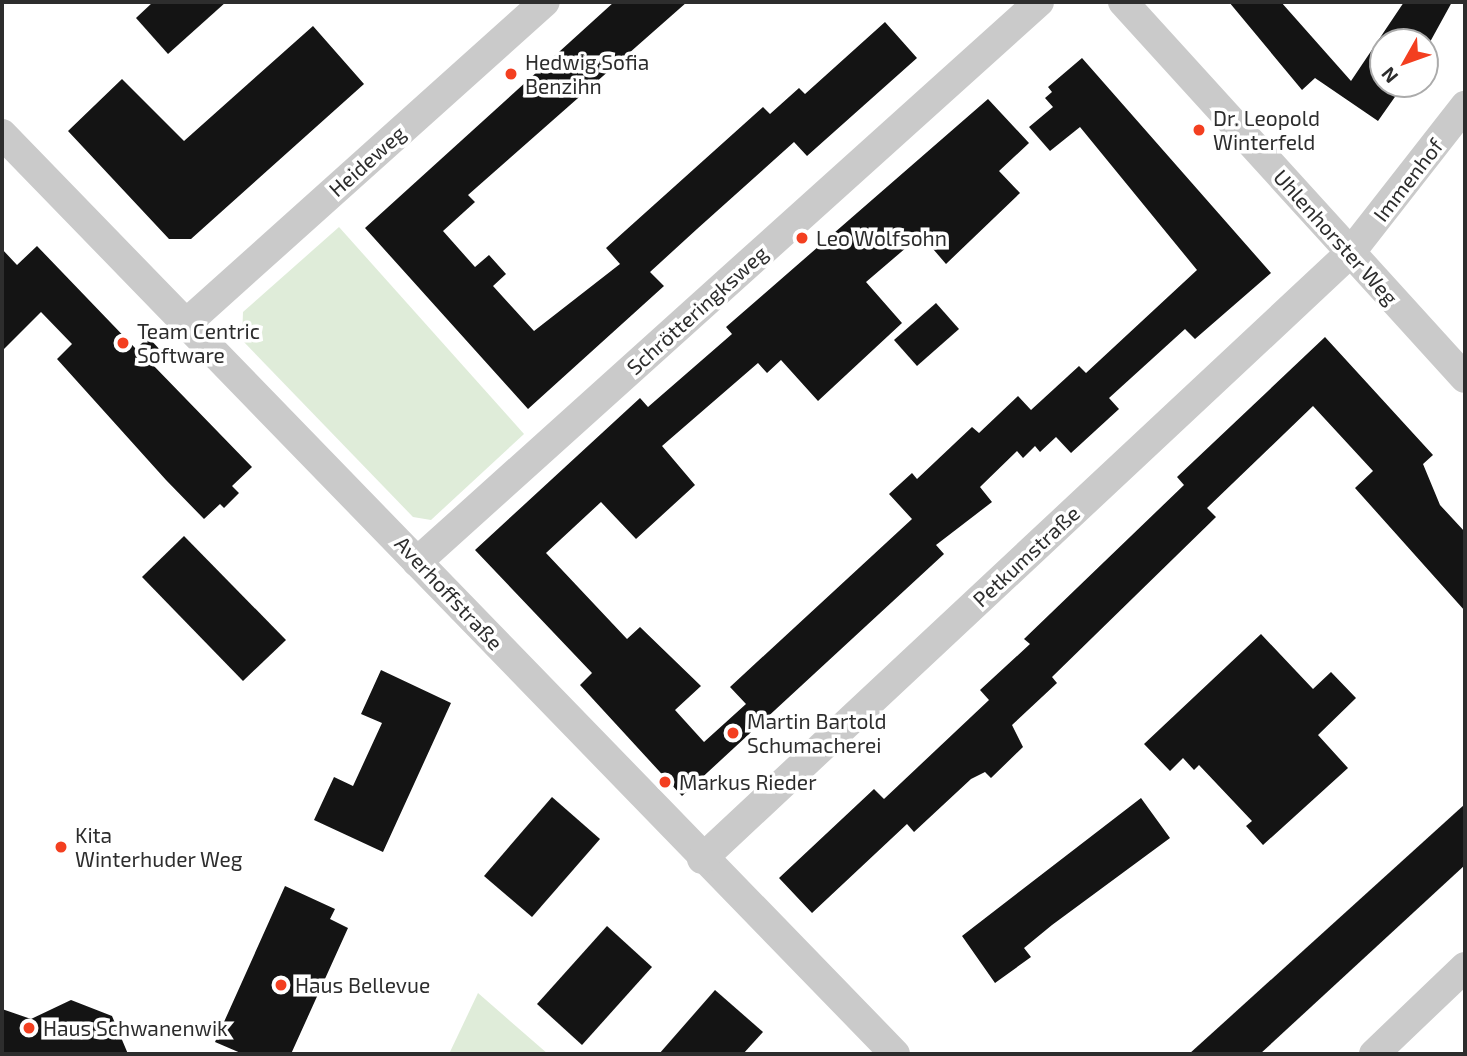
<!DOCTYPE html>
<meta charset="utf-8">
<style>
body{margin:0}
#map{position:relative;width:1467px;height:1056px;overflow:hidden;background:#fff;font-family:"Exo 2",sans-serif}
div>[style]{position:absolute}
.green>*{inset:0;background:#dfecd9}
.building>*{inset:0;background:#141414}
.street>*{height:30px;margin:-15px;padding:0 15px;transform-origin:15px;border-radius:15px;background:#cacaca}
.dots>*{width:19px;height:19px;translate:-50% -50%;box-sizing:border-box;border:4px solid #fff;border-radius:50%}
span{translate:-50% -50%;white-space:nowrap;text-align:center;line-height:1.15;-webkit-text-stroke:7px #fff;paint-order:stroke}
.poi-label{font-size:21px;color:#2d2d2d}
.left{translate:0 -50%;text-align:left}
.street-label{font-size:21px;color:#2d2d2d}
.frame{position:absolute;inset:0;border:4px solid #2d2d2d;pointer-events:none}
.north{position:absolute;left:1369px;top:28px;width:70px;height:70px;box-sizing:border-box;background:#fff;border:2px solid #ababab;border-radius:50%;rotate:230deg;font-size:19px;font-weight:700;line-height:28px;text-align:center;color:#2d2d2d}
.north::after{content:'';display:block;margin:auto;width:24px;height:32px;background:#f33f20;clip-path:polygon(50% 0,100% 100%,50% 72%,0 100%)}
</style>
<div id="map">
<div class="green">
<i style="clip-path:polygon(339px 227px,524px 434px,431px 520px,413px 517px,242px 340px,243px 312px)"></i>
<i style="clip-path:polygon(478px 993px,548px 1054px,449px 1054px)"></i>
</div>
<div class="building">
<i style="clip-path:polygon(153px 2px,226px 2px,168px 54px,136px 18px)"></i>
<i style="clip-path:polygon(614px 2px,687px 2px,468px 195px,475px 202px,443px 231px,475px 267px,489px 255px,506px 274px,493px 286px,534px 331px,620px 264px,606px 248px,763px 107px,770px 114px,799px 88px,805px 94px,885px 22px,917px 58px,807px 156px,794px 142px,697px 229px,650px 272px,664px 286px,528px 409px,365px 228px)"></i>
<i style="clip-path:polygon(1229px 2px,1281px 2px,1351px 81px,1404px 2px,1452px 2px,1430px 42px,1383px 42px,1383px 84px,1404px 84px,1378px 121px,1315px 78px,1302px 90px)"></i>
<i style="clip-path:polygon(313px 26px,364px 84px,191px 239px,169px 239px,68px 131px,122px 79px,184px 141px)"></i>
<i style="clip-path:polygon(1082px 58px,1271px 273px,1195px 339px,1185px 329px,1109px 398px,1119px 409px,1071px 453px,1056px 437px,1040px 452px,1035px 446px,1023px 458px,1017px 451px,980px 487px,992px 502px,936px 545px,944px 554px,682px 796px,580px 685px,592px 673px,475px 550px,640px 398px,648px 407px,732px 334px,726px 327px,988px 99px,1029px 143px,999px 171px,1020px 193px,946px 264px,921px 235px,866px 282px,902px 323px,818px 401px,781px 360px,767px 373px,758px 363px,662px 446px,695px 485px,636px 539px,601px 502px,546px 553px,627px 639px,640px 627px,701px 686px,675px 710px,704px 742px,746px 704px,730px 687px,912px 519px,889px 494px,912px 473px,917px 479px,972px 427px,979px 433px,1018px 396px,1031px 410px,1079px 366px,1086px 373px,1197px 270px,1080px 127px,1050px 151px,1029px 127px,1053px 107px,1045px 98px,1052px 92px,1048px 87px)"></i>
<i style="clip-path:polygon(37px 246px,136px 349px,148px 337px,163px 353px,152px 364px,252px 467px,232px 486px,239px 493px,224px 508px,220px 504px,204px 519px,166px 480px,57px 359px,72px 344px,41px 312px,2px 351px,2px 249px,17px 265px)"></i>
<i style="clip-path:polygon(936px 303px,959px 329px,917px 366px,894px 340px)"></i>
<i style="clip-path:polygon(1325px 337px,1433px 455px,1423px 464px,1440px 505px,1465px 532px,1465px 611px,1355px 488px,1373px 471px,1313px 406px,1207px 508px,1216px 517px,1052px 677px,1057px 683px,1012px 725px,1023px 747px,991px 778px,985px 772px,971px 779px,914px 832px,907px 824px,812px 913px,779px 878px,874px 789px,884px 799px,989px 700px,980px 690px,1030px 644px,1024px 639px,1184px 485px,1177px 477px)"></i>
<i style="clip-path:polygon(184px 536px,286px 640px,243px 681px,142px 577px)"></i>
<i style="clip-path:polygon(1261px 634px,1313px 689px,1331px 672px,1356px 698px,1318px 735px,1348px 768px,1263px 845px,1246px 826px,1252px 821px,1199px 765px,1194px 770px,1183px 758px,1170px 771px,1144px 744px)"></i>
<i style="clip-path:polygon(381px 670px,451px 703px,383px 852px,314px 820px,334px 777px,353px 786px,382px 723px,361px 714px)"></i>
<i style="clip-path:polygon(552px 797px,600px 839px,532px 917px,484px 876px)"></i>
<i style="clip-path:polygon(1141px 798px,1170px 838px,1052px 925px,1024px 948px,1031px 957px,995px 983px,962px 936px)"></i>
<i style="clip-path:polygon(1465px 804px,1465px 865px,1260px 1054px,1189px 1054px)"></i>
<i style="clip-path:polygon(285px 886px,335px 909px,330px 919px,348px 928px,291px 1054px,243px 1054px,215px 1042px)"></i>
<i style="clip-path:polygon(607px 926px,652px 967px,582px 1045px,537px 1004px)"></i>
<i style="clip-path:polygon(715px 990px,763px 1032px,743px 1054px,659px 1054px)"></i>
<i style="clip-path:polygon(71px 1000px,112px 1016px,128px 1054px,2px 1054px,2px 1009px,31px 1019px)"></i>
</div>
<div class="street">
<i style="left:1123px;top:2px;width:508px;rotate:47.71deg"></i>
<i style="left:2px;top:134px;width:1282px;rotate:45.85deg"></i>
<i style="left:189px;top:321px;width:478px;rotate:-41.9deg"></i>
<i style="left:417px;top:562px;width:837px;rotate:-42deg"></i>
<i style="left:702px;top:859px;width:887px;rotate:-43.08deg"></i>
<i style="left:1350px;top:253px;width:187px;rotate:-52deg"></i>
<i style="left:1374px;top:1054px;width:126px;rotate:-43.7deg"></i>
</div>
<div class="dots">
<i style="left:511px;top:74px;background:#f33f20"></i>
<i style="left:1199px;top:130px;background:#f33f20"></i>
<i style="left:802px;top:238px;background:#f33f20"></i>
<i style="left:123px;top:343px;background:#f33f20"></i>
<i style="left:733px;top:733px;background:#f33f20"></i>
<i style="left:665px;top:782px;background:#f33f20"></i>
<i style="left:61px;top:847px;background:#f33f20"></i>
<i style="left:281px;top:985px;background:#f33f20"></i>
<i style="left:29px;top:1028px;background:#f33f20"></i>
</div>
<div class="poi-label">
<span class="left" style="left:525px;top:74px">Hedwig Sofia<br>Benzihn</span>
<span class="left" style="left:1213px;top:130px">Dr. Leopold<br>Winterfeld</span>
<span class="left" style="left:816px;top:238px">Leo Wolfsohn</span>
<span class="left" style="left:137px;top:343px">Team Centric<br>Software</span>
<span class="left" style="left:747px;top:733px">Martin Bartold<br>Schumacherei</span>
<span class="left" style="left:679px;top:782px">Markus Rieder</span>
<span class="left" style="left:75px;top:847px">Kita<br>Winterhuder Weg</span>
<span class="left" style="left:295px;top:985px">Haus Bellevue</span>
<span class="left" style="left:43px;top:1028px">Haus Schwanenwik</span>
</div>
<div class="street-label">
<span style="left:367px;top:161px;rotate:-42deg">Heideweg</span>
<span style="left:1408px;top:180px;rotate:-52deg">Immenhof</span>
<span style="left:1336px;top:237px;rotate:48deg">Uhlenhorster Weg</span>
<span style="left:697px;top:310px;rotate:-42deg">Schrötteringksweg</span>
<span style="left:1026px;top:556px;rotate:-43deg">Petkumstraße</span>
<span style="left:449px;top:593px;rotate:47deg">Averhoffstraße</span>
</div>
<div class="frame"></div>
<div class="north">N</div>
</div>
